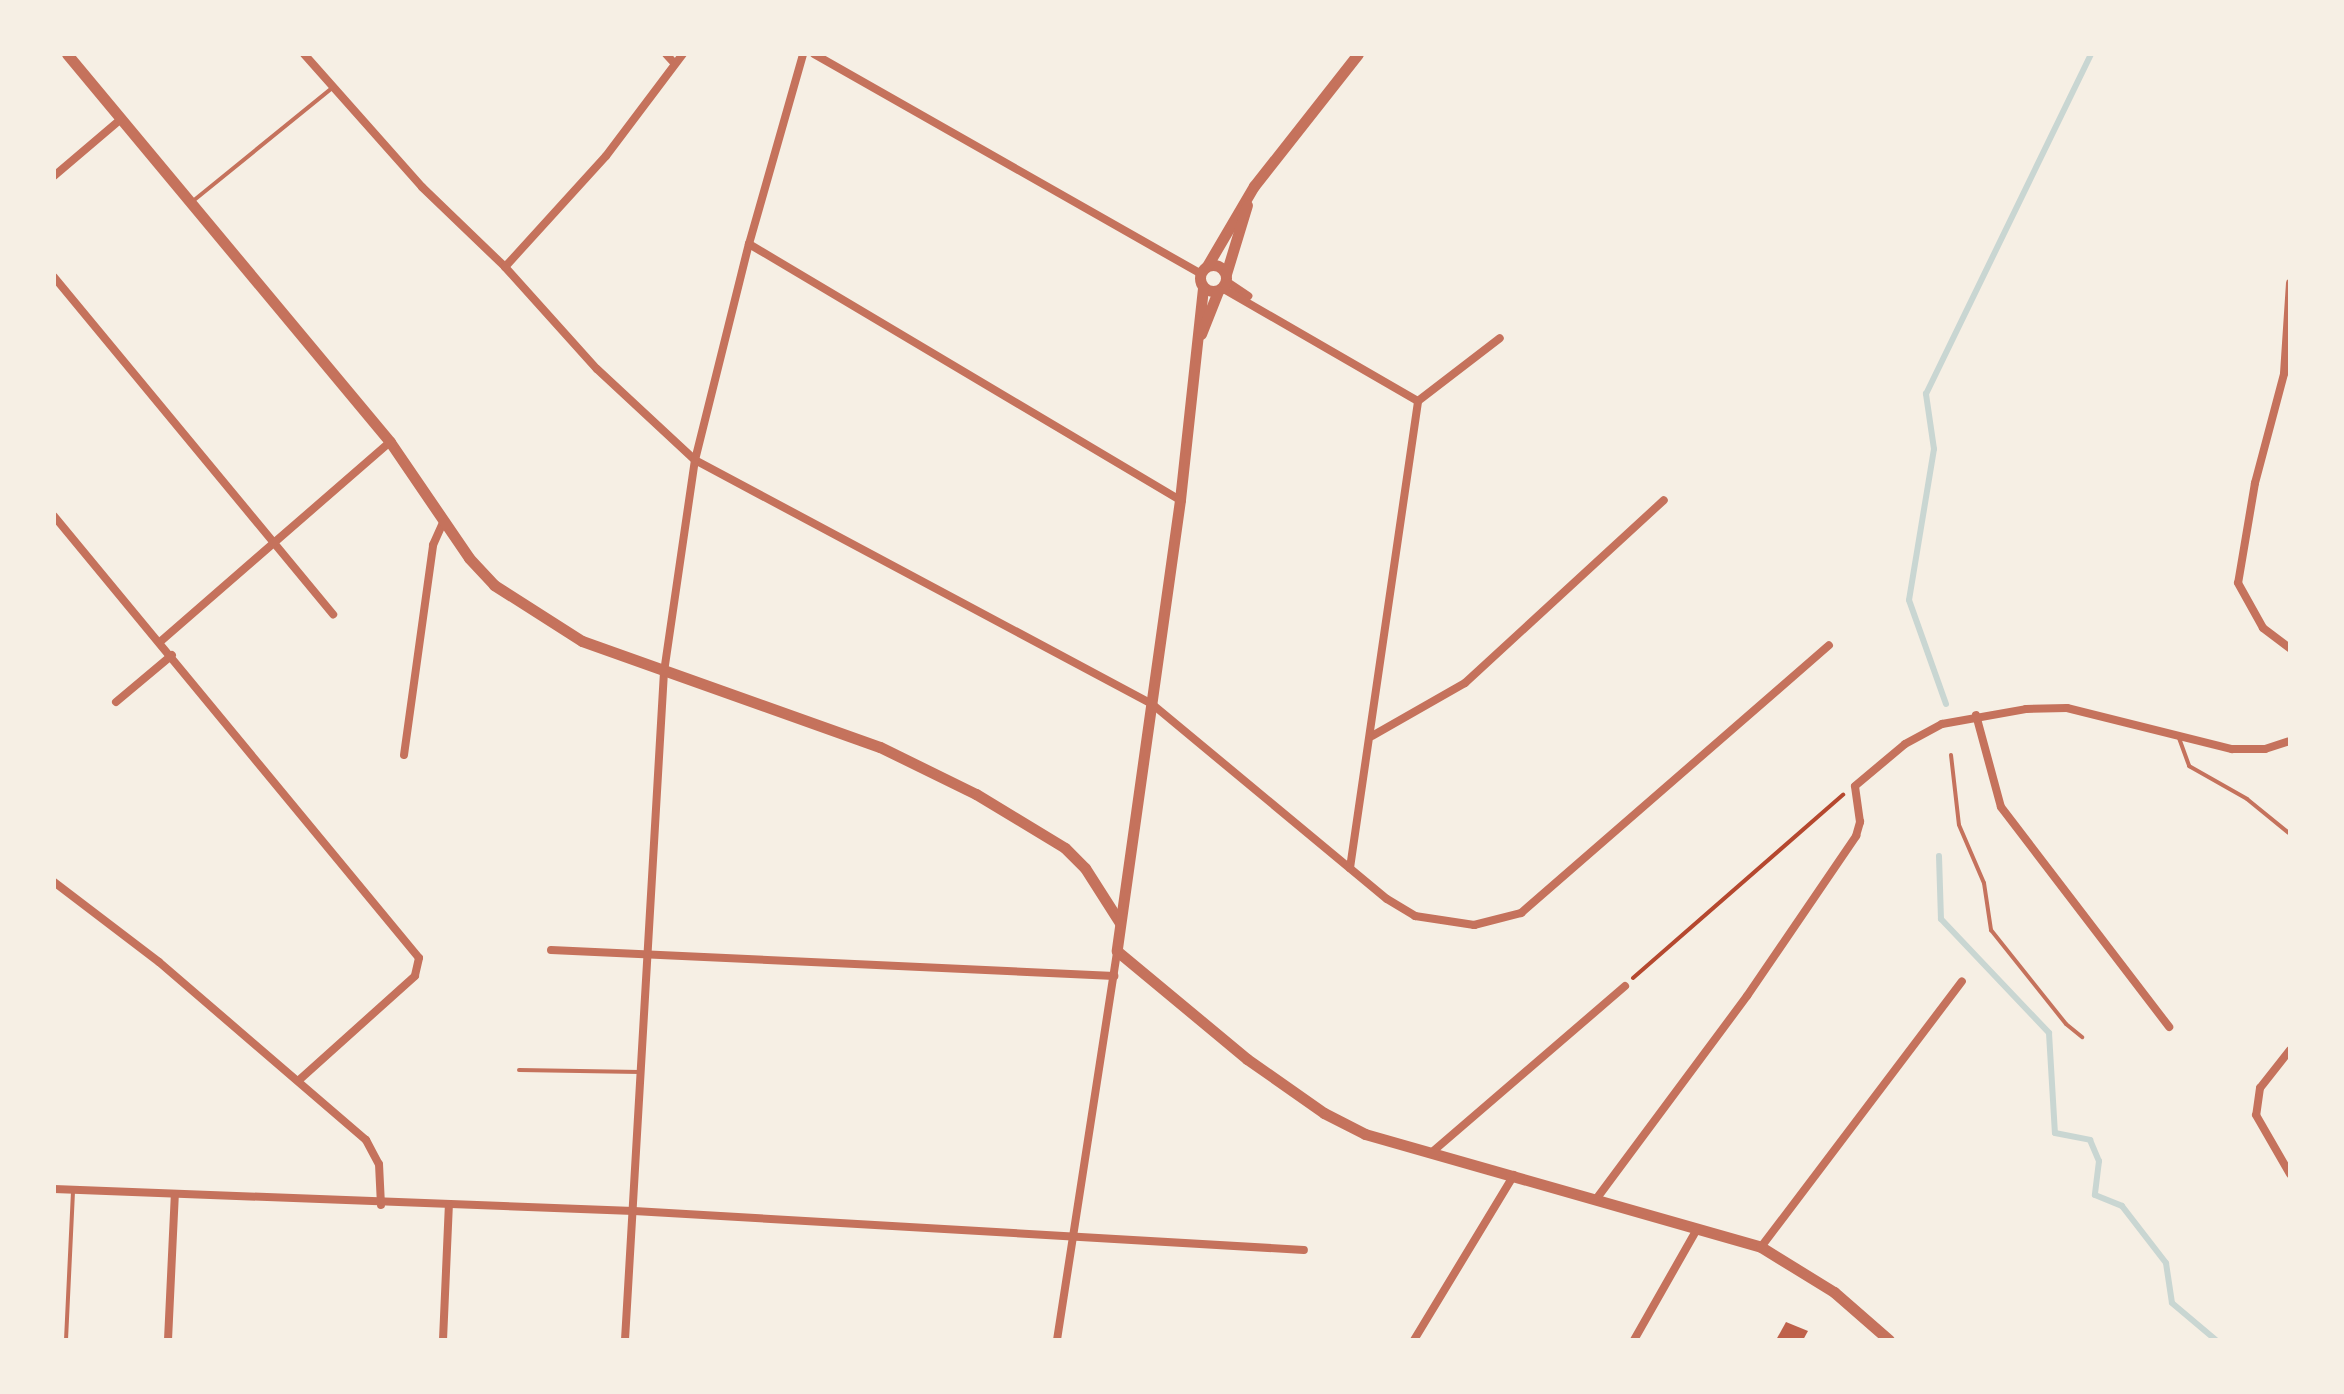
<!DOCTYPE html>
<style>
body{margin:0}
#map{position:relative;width:2344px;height:1394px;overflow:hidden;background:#f6efe4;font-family:"Golos Text",sans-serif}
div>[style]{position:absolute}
.stream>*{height:6px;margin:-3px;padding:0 3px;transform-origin:3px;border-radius:3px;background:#c9d6d2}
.building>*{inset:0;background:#bf614a}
.path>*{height:4px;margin:-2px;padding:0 2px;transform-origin:2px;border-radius:2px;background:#b5482f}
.service>*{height:4px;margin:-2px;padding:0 2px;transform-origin:2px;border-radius:2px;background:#c5725c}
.minor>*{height:8px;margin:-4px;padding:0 4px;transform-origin:4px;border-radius:4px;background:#c5725c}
.tertiary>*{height:11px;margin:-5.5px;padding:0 5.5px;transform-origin:5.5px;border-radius:5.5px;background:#c5725c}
.tertiary>.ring{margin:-5.5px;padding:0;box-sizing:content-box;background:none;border:11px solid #c5725c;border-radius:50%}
span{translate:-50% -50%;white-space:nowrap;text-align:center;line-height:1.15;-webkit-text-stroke:8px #f6efe4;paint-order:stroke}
.frame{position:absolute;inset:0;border:56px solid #f6efe4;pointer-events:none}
</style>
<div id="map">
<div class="stream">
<i style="left:1946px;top:704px;width:110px;rotate:-109.6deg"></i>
<i style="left:1909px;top:600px;width:153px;rotate:-80.6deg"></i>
<i style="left:1934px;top:449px;width:56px;rotate:-98.3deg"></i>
<i style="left:1926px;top:394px;width:378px;rotate:-64.1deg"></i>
<i style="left:1939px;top:856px;width:63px;rotate:88.2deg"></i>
<i style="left:1941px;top:919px;width:157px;rotate:46.5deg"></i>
<i style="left:2049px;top:1033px;width:100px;rotate:86.6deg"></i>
<i style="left:2055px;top:1133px;width:36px;rotate:11deg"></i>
<i style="left:2090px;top:1140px;width:23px;rotate:67deg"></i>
<i style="left:2099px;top:1161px;width:34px;rotate:97deg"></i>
<i style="left:2095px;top:1195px;width:29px;rotate:22deg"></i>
<i style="left:2122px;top:1206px;width:72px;rotate:52.3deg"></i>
<i style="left:2166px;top:1263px;width:40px;rotate:81.5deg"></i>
<i style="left:2172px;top:1303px;width:57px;rotate:40.1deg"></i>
</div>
<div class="building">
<i style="clip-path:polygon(1786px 1322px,1808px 1331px,1803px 1340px,1776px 1340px)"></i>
</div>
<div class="path">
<i style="left:1633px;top:978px;width:279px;rotate:-41.1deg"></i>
</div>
<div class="service">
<i style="left:193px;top:201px;width:179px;rotate:-39.1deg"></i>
<i style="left:2179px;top:738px;width:30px;rotate:70deg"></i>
<i style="left:2189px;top:766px;width:67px;rotate:29.6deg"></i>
<i style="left:2247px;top:799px;width:55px;rotate:39.1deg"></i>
<i style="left:1951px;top:755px;width:70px;rotate:83.5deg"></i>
<i style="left:1959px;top:825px;width:63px;rotate:66.7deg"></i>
<i style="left:1984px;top:883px;width:48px;rotate:81.5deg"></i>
<i style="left:1991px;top:930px;width:120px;rotate:51.4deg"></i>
<i style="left:2066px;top:1024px;width:21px;rotate:39deg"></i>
<i style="left:519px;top:1070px;width:121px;rotate:0.9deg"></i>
<i style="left:66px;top:1340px;width:150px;rotate:-87.3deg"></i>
</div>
<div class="minor">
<i style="left:304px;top:54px;width:178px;rotate:48.4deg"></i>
<i style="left:422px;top:187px;width:115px;rotate:43.9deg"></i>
<i style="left:505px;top:267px;width:137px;rotate:48deg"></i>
<i style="left:597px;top:369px;width:134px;rotate:42.9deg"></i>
<i style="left:695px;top:460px;width:518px;rotate:28.1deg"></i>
<i style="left:1152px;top:704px;width:305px;rotate:39.7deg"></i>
<i style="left:1387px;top:899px;width:33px;rotate:31deg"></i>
<i style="left:1415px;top:916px;width:60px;rotate:8.7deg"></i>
<i style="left:1474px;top:925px;width:49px;rotate:-14.3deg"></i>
<i style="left:1521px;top:913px;width:408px;rotate:-41deg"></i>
<i style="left:666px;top:54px;width:13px;rotate:48deg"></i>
<i style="left:814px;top:54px;width:444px;rotate:29.6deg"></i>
<i style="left:54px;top:176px;width:88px;rotate:-40.4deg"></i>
<i style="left:749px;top:244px;width:501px;rotate:30.71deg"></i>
<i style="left:505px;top:267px;width:150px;rotate:-47.7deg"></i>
<i style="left:606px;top:156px;width:128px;rotate:-53deg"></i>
<i style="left:54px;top:277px;width:438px;rotate:50.4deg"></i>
<i style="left:1226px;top:281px;width:27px;rotate:34deg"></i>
<i style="left:2290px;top:283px;width:91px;rotate:93.8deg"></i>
<i style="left:2284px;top:374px;width:113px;rotate:104.9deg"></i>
<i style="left:2255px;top:483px;width:101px;rotate:99.6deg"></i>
<i style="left:2238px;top:583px;width:51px;rotate:60.9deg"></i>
<i style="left:2263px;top:628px;width:34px;rotate:37deg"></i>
<i style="left:1222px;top:288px;width:226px;rotate:30deg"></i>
<i style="left:1418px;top:401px;width:103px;rotate:-37.5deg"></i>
<i style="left:54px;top:516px;width:573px;rotate:50.45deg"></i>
<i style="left:419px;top:958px;width:18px;rotate:103deg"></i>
<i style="left:415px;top:976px;width:156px;rotate:138.1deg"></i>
<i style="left:161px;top:641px;width:303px;rotate:-41deg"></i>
<i style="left:116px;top:702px;width:73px;rotate:-40deg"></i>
<i style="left:1976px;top:715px;width:95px;rotate:74.8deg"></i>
<i style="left:2001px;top:807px;width:277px;rotate:52.6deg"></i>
<i style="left:1372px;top:736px;width:107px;rotate:-29.7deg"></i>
<i style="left:1465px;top:683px;width:270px;rotate:-42.6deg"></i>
<i style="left:404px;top:755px;width:212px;rotate:-82.1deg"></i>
<i style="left:433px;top:545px;width:27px;rotate:-66deg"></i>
<i style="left:1350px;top:868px;width:472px;rotate:-81.7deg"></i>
<i style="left:54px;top:882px;width:132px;rotate:37.3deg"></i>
<i style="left:159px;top:962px;width:273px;rotate:40.7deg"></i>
<i style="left:366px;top:1140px;width:27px;rotate:62deg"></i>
<i style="left:379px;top:1164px;width:41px;rotate:87.2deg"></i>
<i style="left:551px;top:950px;width:564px;rotate:2.64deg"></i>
<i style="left:2290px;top:1050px;width:48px;rotate:128.3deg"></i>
<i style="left:2260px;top:1088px;width:27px;rotate:98deg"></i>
<i style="left:2256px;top:1115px;width:68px;rotate:60deg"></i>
<i style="left:1431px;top:1153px;width:256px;rotate:-40.7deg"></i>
<i style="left:54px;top:1189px;width:580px;rotate:2.17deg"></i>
<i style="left:634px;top:1211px;width:671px;rotate:3.33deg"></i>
<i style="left:1597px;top:1198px;width:252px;rotate:-53.4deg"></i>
<i style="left:1747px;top:996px;width:194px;rotate:-55.7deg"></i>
<i style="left:1856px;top:836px;width:15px;rotate:-74deg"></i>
<i style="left:1860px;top:822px;width:36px;rotate:-98deg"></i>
<i style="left:1855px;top:786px;width:65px;rotate:-40deg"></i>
<i style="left:1905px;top:744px;width:42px;rotate:-28.4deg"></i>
<i style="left:1942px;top:724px;width:85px;rotate:-10.1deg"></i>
<i style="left:2026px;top:709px;width:41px;rotate:-1.4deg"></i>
<i style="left:2067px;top:708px;width:170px;rotate:14deg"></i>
<i style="left:2232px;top:749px;width:33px"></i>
<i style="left:2265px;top:749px;width:26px;rotate:-18deg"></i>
<i style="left:1761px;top:1247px;width:333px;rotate:-52.9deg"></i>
<i style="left:168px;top:1340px;width:146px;rotate:-87.3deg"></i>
<i style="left:443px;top:1340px;width:135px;rotate:-87.5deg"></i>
<i style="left:625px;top:1340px;width:669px;rotate:-86.66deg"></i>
<i style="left:664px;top:672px;width:214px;rotate:-81.7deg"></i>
<i style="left:695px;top:460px;width:223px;rotate:-76deg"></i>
<i style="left:749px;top:244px;width:198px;rotate:-74.1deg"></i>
<i style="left:1057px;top:1340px;width:394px;rotate:-81.2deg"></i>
<i style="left:1414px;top:1340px;width:193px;rotate:-58.8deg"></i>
<i style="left:1634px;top:1340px;width:128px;rotate:-60.4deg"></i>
</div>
<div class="tertiary">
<i style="left:67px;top:54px;width:505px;rotate:50.22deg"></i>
<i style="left:390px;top:442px;width:140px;rotate:55.7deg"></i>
<i style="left:469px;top:558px;width:37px;rotate:47deg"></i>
<i style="left:494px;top:585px;width:104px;rotate:32.5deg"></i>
<i style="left:582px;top:641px;width:316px;rotate:19.6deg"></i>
<i style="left:880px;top:747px;width:107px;rotate:26.1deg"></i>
<i style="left:976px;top:794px;width:104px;rotate:31.2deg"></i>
<i style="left:1065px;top:848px;width:28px;rotate:45deg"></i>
<i style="left:1085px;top:868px;width:65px;rotate:57.5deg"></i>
<i class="ring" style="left:1200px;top:265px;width:15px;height:15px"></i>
<i style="left:1207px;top:266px;width:93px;rotate:-59.6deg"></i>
<i style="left:1254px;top:186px;width:168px;rotate:-51.8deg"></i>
<i style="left:1226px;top:274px;width:72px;rotate:-73.1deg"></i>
<i style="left:1203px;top:288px;width:213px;rotate:96.2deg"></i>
<i style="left:1180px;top:500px;width:455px;rotate:98deg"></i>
<i style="left:1117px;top:951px;width:169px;rotate:39.7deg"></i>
<i style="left:1247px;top:1059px;width:94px;rotate:35deg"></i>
<i style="left:1324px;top:1113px;width:46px;rotate:27.1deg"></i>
<i style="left:1365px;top:1134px;width:412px;rotate:15.9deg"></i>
<i style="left:1761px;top:1247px;width:86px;rotate:31.7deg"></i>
<i style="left:1834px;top:1292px;width:73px;rotate:41.1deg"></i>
<i style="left:1201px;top:334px;width:46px;rotate:-68.4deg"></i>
</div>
<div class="frame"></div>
</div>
